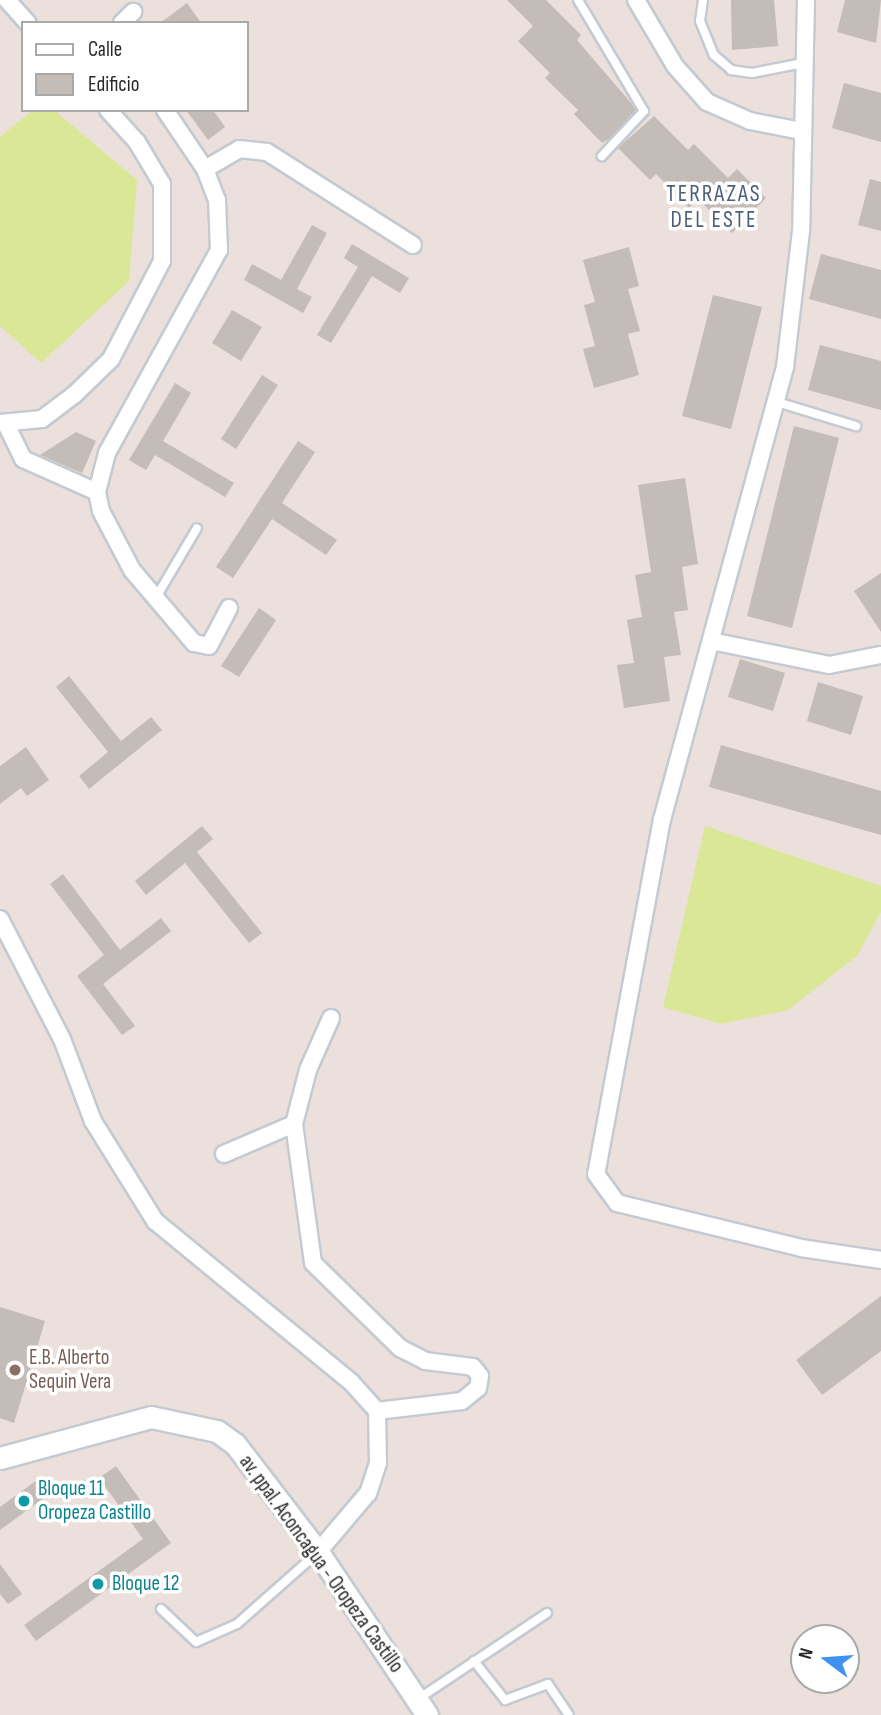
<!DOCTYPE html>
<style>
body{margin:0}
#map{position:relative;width:881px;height:1715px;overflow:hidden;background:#ebe0db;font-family:"Sofia Sans Condensed",sans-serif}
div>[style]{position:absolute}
.pitch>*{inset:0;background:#dae796}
.building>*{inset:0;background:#c3bcb7}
.roads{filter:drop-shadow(2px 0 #c4cad2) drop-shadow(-2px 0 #c4cad2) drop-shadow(0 2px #c4cad2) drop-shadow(0 -2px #c4cad2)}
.service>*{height:8px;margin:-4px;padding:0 4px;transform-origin:4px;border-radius:4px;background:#fff}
.minor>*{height:16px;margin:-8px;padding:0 8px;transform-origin:8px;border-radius:8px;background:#fff}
.tertiary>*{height:21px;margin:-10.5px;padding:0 10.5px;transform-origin:10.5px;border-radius:10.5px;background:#fff}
.dots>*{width:19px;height:19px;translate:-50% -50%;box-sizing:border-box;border:4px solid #fff;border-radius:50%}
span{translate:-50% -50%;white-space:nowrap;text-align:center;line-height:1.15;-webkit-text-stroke:7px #fff;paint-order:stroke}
.education-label{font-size:21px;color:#785e54}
.left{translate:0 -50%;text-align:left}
.culture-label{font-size:21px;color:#0d838f}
.street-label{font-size:21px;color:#292929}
.neighbourhood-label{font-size:23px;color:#4b5f78;letter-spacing:2px}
.legend{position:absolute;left:21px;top:21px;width:228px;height:91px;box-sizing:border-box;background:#fff;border:2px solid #a9a9a9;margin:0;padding:9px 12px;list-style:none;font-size:21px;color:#292929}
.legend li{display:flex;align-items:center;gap:14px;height:35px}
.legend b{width:35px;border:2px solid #a9a9a9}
.north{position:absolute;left:790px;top:1624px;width:70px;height:70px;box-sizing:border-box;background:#fff;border:2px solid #a9a9a9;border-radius:50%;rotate:286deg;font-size:19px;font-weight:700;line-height:28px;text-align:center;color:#292929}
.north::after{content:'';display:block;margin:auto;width:24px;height:32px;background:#4191f2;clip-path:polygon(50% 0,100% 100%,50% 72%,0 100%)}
</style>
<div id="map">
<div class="pitch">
<i style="clip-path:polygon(33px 110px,54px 110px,137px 180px,129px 281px,41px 363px,0 326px,0 137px)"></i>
<i style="clip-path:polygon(705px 826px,881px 886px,881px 912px,857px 956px,788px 1010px,721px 1024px,663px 1007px)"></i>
</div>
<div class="building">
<i style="clip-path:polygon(507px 0,546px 0,581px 35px,577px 40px,631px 103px,636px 110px,609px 139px,602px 143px,574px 114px,578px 110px,545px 78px,550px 73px,518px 41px,533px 26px)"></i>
<i style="clip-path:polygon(731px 0,774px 0,778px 46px,732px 50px)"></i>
<i style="clip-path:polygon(845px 0,881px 0,876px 43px,837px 32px)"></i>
<i style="clip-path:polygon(187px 3px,201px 23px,160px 23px)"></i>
<i style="clip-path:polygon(844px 83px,881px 93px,881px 142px,832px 128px)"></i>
<i style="clip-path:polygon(186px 110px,213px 110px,225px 127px,208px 140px)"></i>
<i style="clip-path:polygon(654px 116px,688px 150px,694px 144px,728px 178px,737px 169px,766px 198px,732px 233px,698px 199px,689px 208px,656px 174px,650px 180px,618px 148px)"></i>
<i style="clip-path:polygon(870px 179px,881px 182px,881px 231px,858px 225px)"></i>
<i style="clip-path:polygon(312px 225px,327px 233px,297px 289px,312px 297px,303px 313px,244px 280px,252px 264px,281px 280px)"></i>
<i style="clip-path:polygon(352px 244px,409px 278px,400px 293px,372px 276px,331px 343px,317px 335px,358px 267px,344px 258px)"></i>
<i style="clip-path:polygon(629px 247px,639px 286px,628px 289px,640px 331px,628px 334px,639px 375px,594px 388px,583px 349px,595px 346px,584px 305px,595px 302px,583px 260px)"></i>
<i style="clip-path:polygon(821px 254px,881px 270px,881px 319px,809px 299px)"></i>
<i style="clip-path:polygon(713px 295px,762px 307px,731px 429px,682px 416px)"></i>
<i style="clip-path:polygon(232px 310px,262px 327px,241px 361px,212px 343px)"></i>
<i style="clip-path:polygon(820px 345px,881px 361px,881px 410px,808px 390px)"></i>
<i style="clip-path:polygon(262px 375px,278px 385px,236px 449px,221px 439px)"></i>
<i style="clip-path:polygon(175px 383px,191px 393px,163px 441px,234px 483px,225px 497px,155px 455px,146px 470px,129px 460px)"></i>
<i style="clip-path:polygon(794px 426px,839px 438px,792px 628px,747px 616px)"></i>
<i style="clip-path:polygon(76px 432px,96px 441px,82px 473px,40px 455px)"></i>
<i style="clip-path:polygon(298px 441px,315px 452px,282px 503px,337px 540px,326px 555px,272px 519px,233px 578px,216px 567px)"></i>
<i style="clip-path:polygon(685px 478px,698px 564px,682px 567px,688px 610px,674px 612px,681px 655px,664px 657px,670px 701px,624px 708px,617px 665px,634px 663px,627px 620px,642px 617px,635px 575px,651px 572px,638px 485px)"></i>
<i style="clip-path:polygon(881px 573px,881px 632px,854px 591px)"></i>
<i style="clip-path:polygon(259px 608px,276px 620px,239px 677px,221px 666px)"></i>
<i style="clip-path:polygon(740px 659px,785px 673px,773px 711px,728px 697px)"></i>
<i style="clip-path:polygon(69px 676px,121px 741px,151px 717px,162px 730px,89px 789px,79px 776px,108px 752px,56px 687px)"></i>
<i style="clip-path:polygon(818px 682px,863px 696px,851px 735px,807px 721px)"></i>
<i style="clip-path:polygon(721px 745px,881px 791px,881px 835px,709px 787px)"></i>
<i style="clip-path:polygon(26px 747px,49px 780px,27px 796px,21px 788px,0 804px,0 766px)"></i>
<i style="clip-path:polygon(202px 826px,213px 839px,197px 852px,262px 933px,249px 943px,185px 863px,146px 895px,135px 881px)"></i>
<i style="clip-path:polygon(63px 874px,120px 950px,161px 918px,171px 931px,103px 984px,135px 1026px,122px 1035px,77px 976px,104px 955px,50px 884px)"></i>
<i style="clip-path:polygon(881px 1296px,881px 1351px,822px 1395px,796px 1360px)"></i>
<i style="clip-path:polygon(0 1307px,45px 1321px,14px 1423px,0 1418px)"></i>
<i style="clip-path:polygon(116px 1466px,171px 1543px,36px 1641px,24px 1625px,143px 1539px,99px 1478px)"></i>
<i style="clip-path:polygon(37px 1480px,48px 1495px,0 1530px,0 1507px)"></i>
<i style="clip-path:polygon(0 1564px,22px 1594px,8px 1604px,0 1594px)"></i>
</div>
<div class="roads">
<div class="service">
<i style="left:578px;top:0;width:129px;rotate:59.3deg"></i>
<i style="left:644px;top:111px;width:62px;rotate:133deg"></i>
<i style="left:703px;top:0;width:21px;rotate:98deg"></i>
<i style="left:700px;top:21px;width:37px;rotate:68deg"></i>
<i style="left:714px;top:55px;width:23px;rotate:41deg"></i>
<i style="left:731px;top:70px;width:21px;rotate:8deg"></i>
<i style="left:752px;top:73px;width:52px;rotate:-11.1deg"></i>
<i style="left:774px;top:401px;width:86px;rotate:17deg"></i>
<i style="left:155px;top:599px;width:82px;rotate:-59.4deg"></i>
<i style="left:161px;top:1609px;width:48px;rotate:43.3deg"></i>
<i style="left:196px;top:1642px;width:45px;rotate:-23.7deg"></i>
<i style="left:237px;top:1624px;width:106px;rotate:-41.5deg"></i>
<i style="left:474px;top:1661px;width:50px;rotate:51.5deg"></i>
<i style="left:505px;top:1700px;width:46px;rotate:-20.4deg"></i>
<i style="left:548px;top:1684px;width:37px;rotate:56deg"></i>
<i style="left:418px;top:1699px;width:155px;rotate:-33.7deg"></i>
</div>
<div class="minor">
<i style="left:7px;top:0;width:31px;rotate:48deg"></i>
<i style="left:636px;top:0;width:77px;rotate:59.4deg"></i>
<i style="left:675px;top:66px;width:48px;rotate:48.4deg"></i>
<i style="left:707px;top:102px;width:47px;rotate:23.8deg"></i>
<i style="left:750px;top:121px;width:53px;rotate:10.9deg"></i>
<i style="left:806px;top:0;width:231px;rotate:91.2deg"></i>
<i style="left:801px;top:231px;width:137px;rotate:96.7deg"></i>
<i style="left:785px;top:367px;width:468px;rotate:105.2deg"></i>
<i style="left:662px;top:819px;width:361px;rotate:100.5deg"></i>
<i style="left:596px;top:1174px;width:36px;rotate:54deg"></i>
<i style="left:617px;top:1203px;width:189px;rotate:13.7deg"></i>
<i style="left:801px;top:1248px;width:81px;rotate:8.5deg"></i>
<i style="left:122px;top:23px;width:16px;rotate:-45deg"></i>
<i style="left:165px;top:110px;width:71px;rotate:55.9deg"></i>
<i style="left:205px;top:169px;width:33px;rotate:69deg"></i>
<i style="left:217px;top:200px;width:50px;rotate:87.7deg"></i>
<i style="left:219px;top:250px;width:232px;rotate:118.9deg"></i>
<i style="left:107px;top:453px;width:40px;rotate:104.4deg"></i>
<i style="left:97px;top:492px;width:19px;rotate:78deg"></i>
<i style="left:101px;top:511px;width:67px;rotate:62.3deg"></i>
<i style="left:132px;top:570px;width:96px;rotate:49.7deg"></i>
<i style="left:194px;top:643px;width:15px;rotate:11deg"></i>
<i style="left:209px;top:646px;width:43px;rotate:-62.2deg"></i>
<i style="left:205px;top:169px;width:39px;rotate:-30deg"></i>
<i style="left:239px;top:149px;width:28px;rotate:6deg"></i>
<i style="left:267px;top:152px;width:173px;rotate:32.5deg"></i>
<i style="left:0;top:423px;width:42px;rotate:-5.4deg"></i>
<i style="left:42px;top:419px;width:40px;rotate:-37deg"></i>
<i style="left:74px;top:395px;width:52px;rotate:-44.2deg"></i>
<i style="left:111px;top:359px;width:110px;rotate:-62.5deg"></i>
<i style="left:162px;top:261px;width:77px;rotate:-90deg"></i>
<i style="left:162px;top:184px;width:49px;rotate:-120.8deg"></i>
<i style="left:137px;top:142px;width:43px;rotate:-132.2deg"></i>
<i style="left:6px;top:424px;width:39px;rotate:64deg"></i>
<i style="left:23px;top:459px;width:81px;rotate:24deg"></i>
<i style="left:711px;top:641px;width:120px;rotate:11.5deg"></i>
<i style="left:829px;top:665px;width:53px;rotate:-10.9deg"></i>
<i style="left:0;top:919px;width:135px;rotate:62.7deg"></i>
<i style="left:62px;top:1039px;width:88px;rotate:69.3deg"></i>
<i style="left:93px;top:1121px;width:118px;rotate:58.2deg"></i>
<i style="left:155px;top:1221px;width:254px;rotate:39.4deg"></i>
<i style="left:351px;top:1382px;width:39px;rotate:48deg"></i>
<i style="left:377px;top:1411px;width:52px;rotate:88.9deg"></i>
<i style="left:378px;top:1463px;width:32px;rotate:108deg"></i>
<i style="left:368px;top:1493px;width:77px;rotate:130.3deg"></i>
<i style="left:331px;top:1018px;width:57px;rotate:113.9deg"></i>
<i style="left:308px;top:1070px;width:56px;rotate:104.5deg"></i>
<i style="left:294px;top:1124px;width:140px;rotate:82.2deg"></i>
<i style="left:313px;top:1263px;width:122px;rotate:44.3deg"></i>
<i style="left:400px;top:1348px;width:28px;rotate:27deg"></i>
<i style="left:425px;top:1361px;width:48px;rotate:7.1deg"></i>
<i style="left:473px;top:1367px;width:11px;rotate:52deg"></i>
<i style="left:480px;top:1376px;width:12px;rotate:99deg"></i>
<i style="left:478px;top:1388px;width:21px;rotate:141deg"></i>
<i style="left:462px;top:1401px;width:86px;rotate:173.3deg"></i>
<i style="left:224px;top:1154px;width:76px;rotate:-23.2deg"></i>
</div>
<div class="tertiary">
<i style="left:0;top:1458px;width:156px;rotate:-15.2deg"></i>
<i style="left:151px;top:1417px;width:67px;rotate:12deg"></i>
<i style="left:217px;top:1431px;width:22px;rotate:36deg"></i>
<i style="left:235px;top:1444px;width:136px;rotate:52.5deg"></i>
<i style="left:318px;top:1552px;width:196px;rotate:56.2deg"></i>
</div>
</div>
<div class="dots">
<i style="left:15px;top:1370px;background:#8d6e63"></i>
<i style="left:24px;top:1501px;background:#0f9aa8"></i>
<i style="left:98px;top:1584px;background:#0f9aa8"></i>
</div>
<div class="education-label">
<span class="left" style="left:29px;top:1370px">E.B. Alberto<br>Sequin Vera</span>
</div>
<div class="culture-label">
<span class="left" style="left:38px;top:1501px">Bloque 11<br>Oropeza Castillo</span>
<span class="left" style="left:112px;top:1584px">Bloque 12</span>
</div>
<div class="street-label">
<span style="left:321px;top:1564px;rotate:54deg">av. ppal. Aconcagua - Oropeza Castillo</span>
</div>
<div class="neighbourhood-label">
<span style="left:714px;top:207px">TERRAZAS<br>DEL ESTE</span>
</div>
<ul class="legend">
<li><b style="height:9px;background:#fff"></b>Calle</li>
<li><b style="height:19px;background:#c3bcb7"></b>Edificio</li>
</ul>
<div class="north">N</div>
</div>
